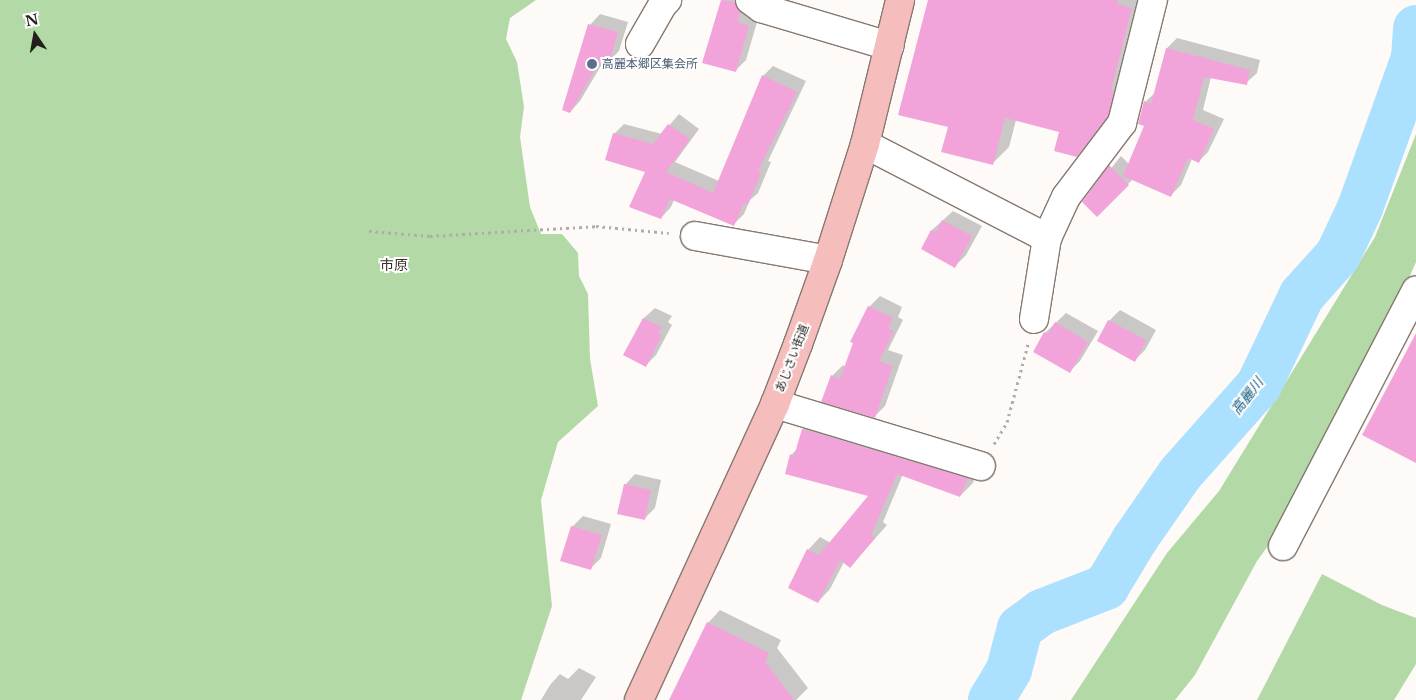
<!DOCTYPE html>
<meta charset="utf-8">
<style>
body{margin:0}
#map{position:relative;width:1416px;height:700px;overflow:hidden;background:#fdfaf8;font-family:"Libre Baskerville","Noto Sans JP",serif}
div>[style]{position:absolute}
.green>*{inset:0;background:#b3d9a7}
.shadow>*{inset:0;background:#0003}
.river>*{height:46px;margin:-23px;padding:0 23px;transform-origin:23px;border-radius:23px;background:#abe0fe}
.building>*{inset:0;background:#f2a4da}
.path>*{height:3px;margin-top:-1.5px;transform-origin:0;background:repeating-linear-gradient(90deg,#afaca9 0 2.5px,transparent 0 6.5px)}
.roads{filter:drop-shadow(1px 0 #857971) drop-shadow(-1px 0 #857971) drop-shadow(0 1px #857971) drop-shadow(0 -1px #857971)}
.minor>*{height:28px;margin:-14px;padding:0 14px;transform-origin:14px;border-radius:14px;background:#fff}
.highway>*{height:28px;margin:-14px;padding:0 14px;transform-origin:14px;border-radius:14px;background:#f6bdbd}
.dots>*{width:14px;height:14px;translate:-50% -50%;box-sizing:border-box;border:2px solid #fff;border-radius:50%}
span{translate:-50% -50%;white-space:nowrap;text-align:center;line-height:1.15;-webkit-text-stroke:4px #fff;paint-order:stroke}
.service-label{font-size:12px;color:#4e5e75}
.left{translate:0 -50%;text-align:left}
.street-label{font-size:12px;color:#241f1c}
.neighbourhood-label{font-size:14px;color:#392f28}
.water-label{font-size:14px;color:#175f80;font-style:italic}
.north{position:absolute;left:10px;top:10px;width:50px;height:50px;-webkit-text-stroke:4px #fff;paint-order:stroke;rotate:348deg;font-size:14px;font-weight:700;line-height:20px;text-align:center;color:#241f1c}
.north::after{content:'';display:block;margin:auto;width:18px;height:22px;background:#241f1c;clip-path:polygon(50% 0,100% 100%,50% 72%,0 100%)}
</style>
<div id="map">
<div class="green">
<i style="clip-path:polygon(0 0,536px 0,510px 18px,506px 39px,517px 62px,524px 107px,520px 137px,530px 207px,541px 234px,562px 234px,578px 253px,579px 276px,588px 294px,590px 359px,598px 406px,558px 442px,541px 500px,552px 606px,521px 700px,0 700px)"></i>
<i style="clip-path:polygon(1416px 134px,1416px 262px,1352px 408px,1288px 518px,1257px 561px,1195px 675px,1175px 700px,1071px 700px,1167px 553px,1219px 491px,1375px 237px)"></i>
<i style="clip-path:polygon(1322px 574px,1382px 605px,1416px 618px,1416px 664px,1394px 700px,1257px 700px)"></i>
</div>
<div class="shadow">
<i style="clip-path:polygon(722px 0,750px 0,759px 15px,746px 60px,735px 71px,704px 62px)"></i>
<i style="clip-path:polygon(976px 0,1145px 0,1124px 98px,1093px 139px,1076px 156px,1060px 131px,1016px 120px,1009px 147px,993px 163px)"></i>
<i style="clip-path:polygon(600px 14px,628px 22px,619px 51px,609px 61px,605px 59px,580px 101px,570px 112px,590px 25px)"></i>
<i style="clip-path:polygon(1177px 38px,1260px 60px,1257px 73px,1246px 83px,1211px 77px,1203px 110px,1224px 119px,1208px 152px,1198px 162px,1192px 159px,1181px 185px,1171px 195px,1133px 179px,1097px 215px,1084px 202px,1121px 156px,1129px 164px,1146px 125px,1145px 102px,1156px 92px,1167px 48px)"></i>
<i style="clip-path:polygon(773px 66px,806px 81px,768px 161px,771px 162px,758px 193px,750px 200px,744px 214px,734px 224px,674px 200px,671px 207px,661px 218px,639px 208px,637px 210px,631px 207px,647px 171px,614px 134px,624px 124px,662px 134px,679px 114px,699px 129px,675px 162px,719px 181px,763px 76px)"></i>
<i style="clip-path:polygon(953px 211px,982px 226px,966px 255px,955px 266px,922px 249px,932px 230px)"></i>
<i style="clip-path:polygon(880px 296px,902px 307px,898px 317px,903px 320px,888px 350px,903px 355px,885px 406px,875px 416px,832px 376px,843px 365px,846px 367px,869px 307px)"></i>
<i style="clip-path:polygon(655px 308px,672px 316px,668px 322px,672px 325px,656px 355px,646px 365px,625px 354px,644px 318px)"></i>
<i style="clip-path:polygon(1120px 310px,1156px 330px,1145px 350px,1135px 360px,1109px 321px)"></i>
<i style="clip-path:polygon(1066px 313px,1098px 331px,1080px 361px,1070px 371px,1045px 333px)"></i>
<i style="clip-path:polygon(816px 417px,979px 466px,973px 483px,960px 496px,903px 474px,883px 522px,887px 525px,850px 567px,844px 562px,830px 589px,818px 602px,808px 550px,820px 537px,831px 543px,870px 495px,791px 455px,798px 448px,803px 429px)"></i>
<i style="clip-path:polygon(635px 474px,661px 480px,655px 508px,645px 518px,625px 485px)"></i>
<i style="clip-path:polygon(583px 516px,611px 524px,601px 558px,590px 569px,572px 527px)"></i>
<i style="clip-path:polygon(720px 610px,781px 640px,777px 648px,808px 688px,796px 700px,682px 700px,708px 623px)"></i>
<i style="clip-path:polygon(579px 668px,596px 677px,581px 700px,541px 700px,550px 685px,560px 674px,568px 679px)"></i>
</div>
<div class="river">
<i style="left:991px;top:700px;width:35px;rotate:-59deg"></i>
<i style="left:1009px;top:670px;width:43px;rotate:-75.3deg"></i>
<i style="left:1020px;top:628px;width:27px;rotate:-36deg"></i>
<i style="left:1042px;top:612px;width:69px;rotate:-21.3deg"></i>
<i style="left:1106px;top:587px;width:56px;rotate:-58.9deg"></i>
<i style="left:1135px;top:539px;width:79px;rotate:-55.3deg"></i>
<i style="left:1180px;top:474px;width:119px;rotate:-48.4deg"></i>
<i style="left:1259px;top:385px;width:100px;rotate:-64.5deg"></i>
<i style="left:1302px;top:295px;width:54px;rotate:-48deg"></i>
<i style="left:1338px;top:255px;width:52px;rotate:-64.9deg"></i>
<i style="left:1360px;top:208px;width:159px;rotate:-70.2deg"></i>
<i style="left:1414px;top:58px;width:30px;rotate:-86deg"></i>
</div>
<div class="building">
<i style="clip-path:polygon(721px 0,735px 2px,740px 12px,738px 22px,749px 26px,736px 72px,702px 63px)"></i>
<i style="clip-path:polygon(928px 0,1118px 0,1117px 4px,1132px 8px,1111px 90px,1114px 91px,1108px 116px,1077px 157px,1054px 151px,1059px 132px,1005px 118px,993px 165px,941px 152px,948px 127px,898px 115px)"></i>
<i style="clip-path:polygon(588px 24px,618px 32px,609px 63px,601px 59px,570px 113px,562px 110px)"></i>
<i style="clip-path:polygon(1166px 48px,1250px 70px,1247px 85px,1204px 77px,1193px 120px,1214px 129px,1199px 163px,1188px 158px,1171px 197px,1123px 176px,1144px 126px,1138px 124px,1144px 101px,1151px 104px)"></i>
<i style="clip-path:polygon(762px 75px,797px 92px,758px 171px,761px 173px,748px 204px,744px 203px,734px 226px,670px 199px,661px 219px,629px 207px,645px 172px,605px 160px,613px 133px,653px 144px,668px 124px,690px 139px,666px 172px,713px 193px)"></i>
<i style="clip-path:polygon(1109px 165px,1129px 185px,1097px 217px,1082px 202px)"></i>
<i style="clip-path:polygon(942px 220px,972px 236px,955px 268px,921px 249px,931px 230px,936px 232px)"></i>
<i style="clip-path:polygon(868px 306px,893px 318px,888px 328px,894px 331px,879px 361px,893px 366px,875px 418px,821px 402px,831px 375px,840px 379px,853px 343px,850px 342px)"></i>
<i style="clip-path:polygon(643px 318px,662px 327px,658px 333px,662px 335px,646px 367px,623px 355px)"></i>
<i style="clip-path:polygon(1108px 320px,1146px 340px,1135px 362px,1097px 341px)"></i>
<i style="clip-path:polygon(1055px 322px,1088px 342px,1070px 373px,1033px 352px,1044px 332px,1048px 334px)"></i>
<i style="clip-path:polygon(1416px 333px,1416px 463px,1362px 435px)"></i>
<i style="clip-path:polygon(802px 429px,968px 478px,960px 497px,897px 474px,871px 535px,875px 538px,850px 568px,840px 560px,818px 603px,788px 588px,807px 549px,819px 555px,868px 496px,785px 474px,790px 454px,794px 456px)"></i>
<i style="clip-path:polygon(624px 484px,651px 490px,645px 520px,617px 514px)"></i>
<i style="clip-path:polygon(571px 526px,602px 535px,591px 570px,560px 561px)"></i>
<i style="clip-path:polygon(707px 622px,769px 653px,765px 662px,794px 700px,669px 700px)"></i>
</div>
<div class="path">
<i style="left:369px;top:231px;width:61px;rotate:4.7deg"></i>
<i style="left:430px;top:236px;width:166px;rotate:-3.4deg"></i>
<i style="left:596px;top:226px;width:73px;rotate:5.5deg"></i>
<i style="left:994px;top:444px;width:26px;rotate:-59deg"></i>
<i style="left:1007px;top:422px;width:81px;rotate:-74.9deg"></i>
</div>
<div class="roads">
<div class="minor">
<i style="left:750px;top:0;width:14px;rotate:36deg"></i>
<i style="left:761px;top:8px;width:134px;rotate:16.5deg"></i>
<i style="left:640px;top:44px;width:46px;rotate:-60.1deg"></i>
<i style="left:663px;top:4px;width:6px;rotate:-45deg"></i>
<i style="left:865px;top:144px;width:205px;rotate:27.3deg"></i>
<i style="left:695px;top:236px;width:135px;rotate:10.2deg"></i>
<i style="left:1034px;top:319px;width:82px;rotate:-80.9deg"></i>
<i style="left:1047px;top:238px;width:45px;rotate:-65.1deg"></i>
<i style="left:1066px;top:197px;width:93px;rotate:-52.9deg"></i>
<i style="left:1122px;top:123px;width:127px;rotate:-75.9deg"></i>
<i style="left:775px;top:404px;width:215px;rotate:16.8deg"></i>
<i style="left:1283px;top:546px;width:288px;rotate:-62.5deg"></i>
</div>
<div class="highway">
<i style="left:639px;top:700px;width:326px;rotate:-65.3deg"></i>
<i style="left:775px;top:404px;width:64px;rotate:-69deg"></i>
<i style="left:798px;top:344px;width:89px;rotate:-70.3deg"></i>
<i style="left:828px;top:260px;width:122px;rotate:-72.3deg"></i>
<i style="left:865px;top:144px;width:148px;rotate:-76.3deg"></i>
</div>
</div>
<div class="dots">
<i style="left:592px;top:64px;background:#5c6f8a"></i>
</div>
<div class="service-label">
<span class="left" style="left:602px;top:64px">高麗本郷区集会所</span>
</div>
<div class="street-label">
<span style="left:792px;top:358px;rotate:-69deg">あじさい街道</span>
</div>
<div class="neighbourhood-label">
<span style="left:394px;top:265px">市原</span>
</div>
<div class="water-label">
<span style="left:1247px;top:396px;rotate:-52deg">高麗川</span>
</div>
<div class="north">N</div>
</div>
